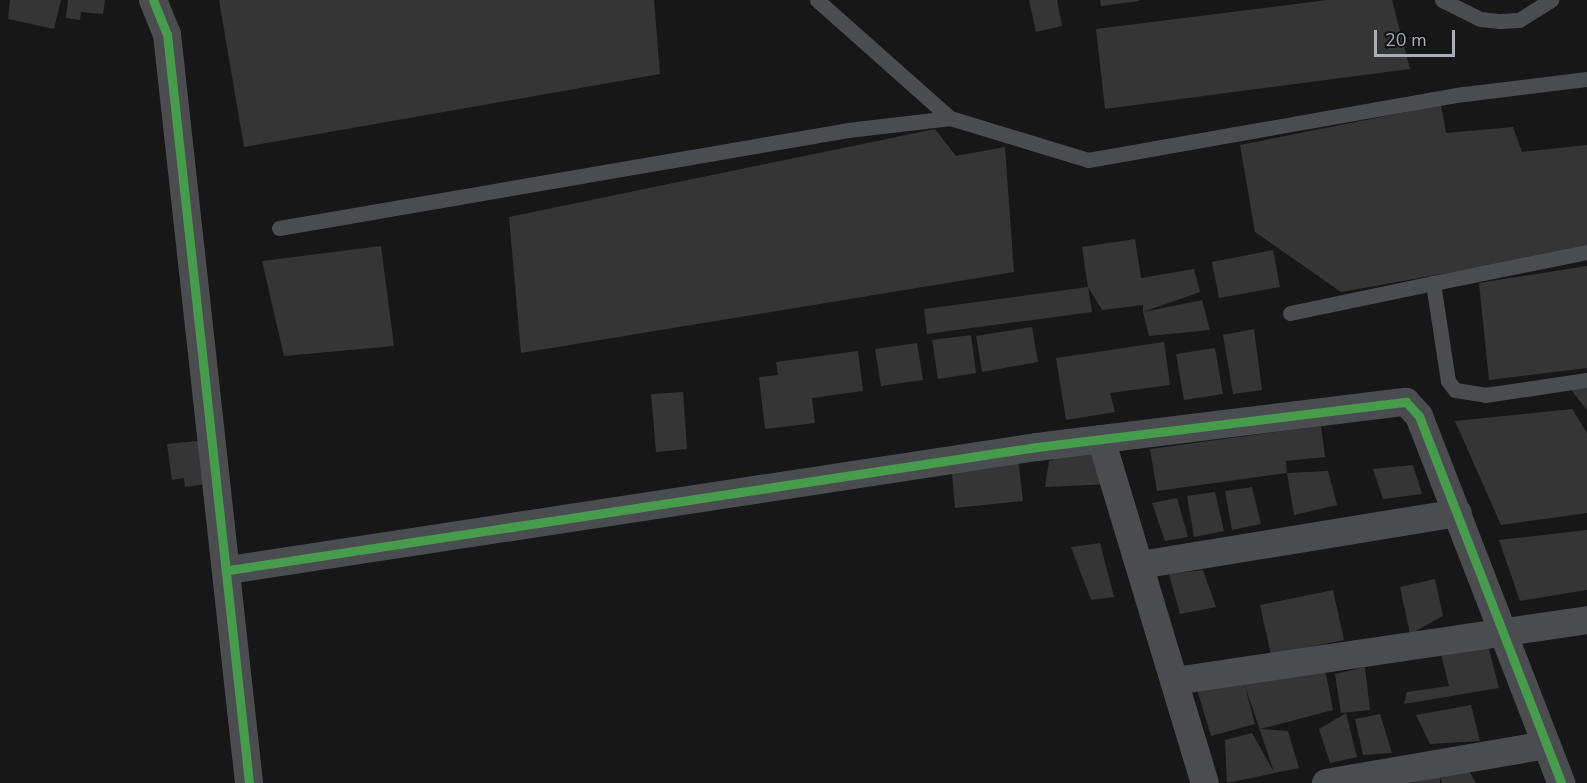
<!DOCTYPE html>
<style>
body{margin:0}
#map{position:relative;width:1587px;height:783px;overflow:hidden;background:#171717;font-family:"Nunito Sans",sans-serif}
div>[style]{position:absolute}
.building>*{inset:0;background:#353536}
.service>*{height:15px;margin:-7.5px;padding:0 7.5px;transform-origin:7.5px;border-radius:7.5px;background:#4b4c50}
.minor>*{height:28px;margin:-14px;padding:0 14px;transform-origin:14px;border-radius:14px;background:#4b4c50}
.cycleway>*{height:9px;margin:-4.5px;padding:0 4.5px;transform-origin:4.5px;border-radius:4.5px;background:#469c4c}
span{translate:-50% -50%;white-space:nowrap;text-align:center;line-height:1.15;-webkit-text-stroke:5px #111113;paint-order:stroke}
.scale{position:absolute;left:1374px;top:30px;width:81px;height:27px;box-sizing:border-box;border:3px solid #a8adb8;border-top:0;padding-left:8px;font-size:18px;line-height:21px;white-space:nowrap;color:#a8adb8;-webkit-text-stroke:4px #111113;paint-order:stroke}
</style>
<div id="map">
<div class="building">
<i style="clip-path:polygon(10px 0,61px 0,54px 29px,8px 19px)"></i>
<i style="clip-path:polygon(68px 0,105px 0,103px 14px,81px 12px,80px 20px,66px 18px)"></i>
<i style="clip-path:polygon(219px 0,654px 0,660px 74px,244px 147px)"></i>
<i style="clip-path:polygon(1029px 0,1057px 0,1062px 26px,1036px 32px)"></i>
<i style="clip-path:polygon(1100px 0,1139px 0,1139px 1px,1101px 6px)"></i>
<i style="clip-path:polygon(1327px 0,1392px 0,1410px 69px,1105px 109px,1096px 29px)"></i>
<i style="clip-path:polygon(1441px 105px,1446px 133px,1513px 127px,1522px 152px,1587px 145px,1587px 248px,1341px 292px,1255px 232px,1240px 145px)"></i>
<i style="clip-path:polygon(935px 129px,956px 156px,1005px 147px,1014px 272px,521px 353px,509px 217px)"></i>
<i style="clip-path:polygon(1135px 239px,1141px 278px,1194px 269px,1200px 292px,1143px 312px,1143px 305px,1102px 310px,1088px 287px,1092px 312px,927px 334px,924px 309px,1088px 287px,1082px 247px)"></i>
<i style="clip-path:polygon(381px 246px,394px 346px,284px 356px,262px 261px)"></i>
<i style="clip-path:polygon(1273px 250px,1280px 287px,1219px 298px,1212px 262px)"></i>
<i style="clip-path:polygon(1587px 266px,1587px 368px,1489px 380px,1479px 283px)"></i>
<i style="clip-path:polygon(1202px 300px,1210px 330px,1149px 336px,1143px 312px)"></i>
<i style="clip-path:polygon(1032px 327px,1038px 362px,982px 372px,976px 336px)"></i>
<i style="clip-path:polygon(1254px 329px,1262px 390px,1233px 394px,1223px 335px)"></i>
<i style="clip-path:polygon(971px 335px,976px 373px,938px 379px,932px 340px)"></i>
<i style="clip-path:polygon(1164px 342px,1170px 385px,1110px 393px,1115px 412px,1066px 420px,1056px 358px)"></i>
<i style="clip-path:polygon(917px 343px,923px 380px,881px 386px,875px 349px)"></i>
<i style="clip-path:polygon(1215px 348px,1223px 394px,1184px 400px,1176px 354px)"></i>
<i style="clip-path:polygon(858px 351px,863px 391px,812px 398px,815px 423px,765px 429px,759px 377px,778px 375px,776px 362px)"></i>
<i style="clip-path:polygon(1587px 384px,1587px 410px,1568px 386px)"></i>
<i style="clip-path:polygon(683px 392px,687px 449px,656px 452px,651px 394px)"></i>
<i style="clip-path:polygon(1572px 409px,1587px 433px,1587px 513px,1501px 525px,1455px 421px)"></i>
<i style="clip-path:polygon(1321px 426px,1325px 457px,1286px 461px,1287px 473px,1157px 491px,1150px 449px)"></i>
<i style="clip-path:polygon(207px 440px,213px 483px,185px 487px,184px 478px,172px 480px,167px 444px)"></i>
<i style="clip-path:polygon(1091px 447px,1111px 484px,1045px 487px,1049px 461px)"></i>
<i style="clip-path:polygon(1018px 457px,1023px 501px,955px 508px,951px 463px)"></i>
<i style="clip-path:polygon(1413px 465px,1422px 494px,1383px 499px,1373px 469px)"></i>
<i style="clip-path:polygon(1328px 471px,1337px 505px,1294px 515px,1287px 473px)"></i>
<i style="clip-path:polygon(1252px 487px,1261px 524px,1232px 530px,1225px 491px)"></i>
<i style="clip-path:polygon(1215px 492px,1224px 531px,1194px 537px,1187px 496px)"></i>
<i style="clip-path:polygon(1177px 498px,1188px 537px,1165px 541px,1152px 503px)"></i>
<i style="clip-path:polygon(1587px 530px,1587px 590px,1520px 601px,1499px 540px)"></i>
<i style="clip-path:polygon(1100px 543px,1114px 597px,1091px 600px,1071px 547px)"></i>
<i style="clip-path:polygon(1203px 570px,1216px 607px,1180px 614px,1169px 574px)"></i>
<i style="clip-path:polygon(1435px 579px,1443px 616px,1410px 634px,1400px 587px)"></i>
<i style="clip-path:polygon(1333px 590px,1344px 640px,1271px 655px,1260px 605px)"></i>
<i style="clip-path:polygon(1487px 642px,1499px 688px,1404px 704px,1407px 692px,1449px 686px,1441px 654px)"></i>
<i style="clip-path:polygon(1365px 667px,1370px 710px,1341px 713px,1335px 674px)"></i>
<i style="clip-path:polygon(1325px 669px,1333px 710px,1260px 729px,1288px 731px,1299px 768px,1227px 783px,1225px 740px,1252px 733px,1274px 772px,1244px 683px,1255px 724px,1211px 736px,1196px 686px)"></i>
<i style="clip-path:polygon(1471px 705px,1480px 741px,1430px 744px,1416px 715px)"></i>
<i style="clip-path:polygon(1346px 713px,1357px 757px,1330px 763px,1319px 729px)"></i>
<i style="clip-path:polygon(1380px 714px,1392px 753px,1363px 755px,1355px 719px)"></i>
<i style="clip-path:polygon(1469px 771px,1476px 783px,1442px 783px,1440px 776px,1440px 783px,1412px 783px,1440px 776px)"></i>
</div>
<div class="service">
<i style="left:817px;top:0;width:178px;rotate:41.6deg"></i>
<i style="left:1442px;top:0;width:42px;rotate:26.6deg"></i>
<i style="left:1480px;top:19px;width:20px;rotate:6deg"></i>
<i style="left:1500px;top:21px;width:19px;rotate:-3deg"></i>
<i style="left:1519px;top:20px;width:38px;rotate:-32deg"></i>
<i style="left:279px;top:228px;width:577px;rotate:-9.77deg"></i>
<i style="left:848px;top:130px;width:103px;rotate:-6.7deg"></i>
<i style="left:950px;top:118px;width:144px;rotate:16.9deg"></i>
<i style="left:1088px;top:160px;width:382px;rotate:-10deg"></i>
<i style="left:1464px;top:94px;width:124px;rotate:-7deg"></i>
<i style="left:1587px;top:252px;width:157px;rotate:168.6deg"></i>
<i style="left:1433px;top:283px;width:99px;rotate:81.3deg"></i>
<i style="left:1448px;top:381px;width:11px;rotate:52deg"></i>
<i style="left:1455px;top:390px;width:30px;rotate:9deg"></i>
<i style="left:1485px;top:395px;width:103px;rotate:-8.4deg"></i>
<i style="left:1290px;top:313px;width:146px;rotate:-11.8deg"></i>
</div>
<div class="minor">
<i style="left:153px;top:0;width:37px;rotate:68deg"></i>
<i style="left:167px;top:34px;width:753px;rotate:83.75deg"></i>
<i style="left:1101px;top:439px;width:359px;rotate:73.2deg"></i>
<i style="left:1140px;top:565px;width:322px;rotate:-9.3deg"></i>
<i style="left:229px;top:570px;width:817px;rotate:-8.66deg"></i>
<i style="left:1037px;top:447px;width:372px;rotate:-7deg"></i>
<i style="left:1406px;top:402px;width:19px;rotate:47deg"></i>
<i style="left:1419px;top:416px;width:394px;rotate:68.8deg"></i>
<i style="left:1175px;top:681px;width:416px;rotate:-8.4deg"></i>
<i style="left:1326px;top:783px;width:224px;rotate:-9.8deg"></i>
</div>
<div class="cycleway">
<i style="left:153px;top:0;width:37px;rotate:68deg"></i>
<i style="left:167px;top:34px;width:753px;rotate:83.75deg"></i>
<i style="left:229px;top:570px;width:817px;rotate:-8.66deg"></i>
<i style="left:1037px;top:447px;width:372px;rotate:-7deg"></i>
<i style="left:1406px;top:402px;width:19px;rotate:47deg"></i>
<i style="left:1419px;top:416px;width:394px;rotate:68.8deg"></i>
</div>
<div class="scale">20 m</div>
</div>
